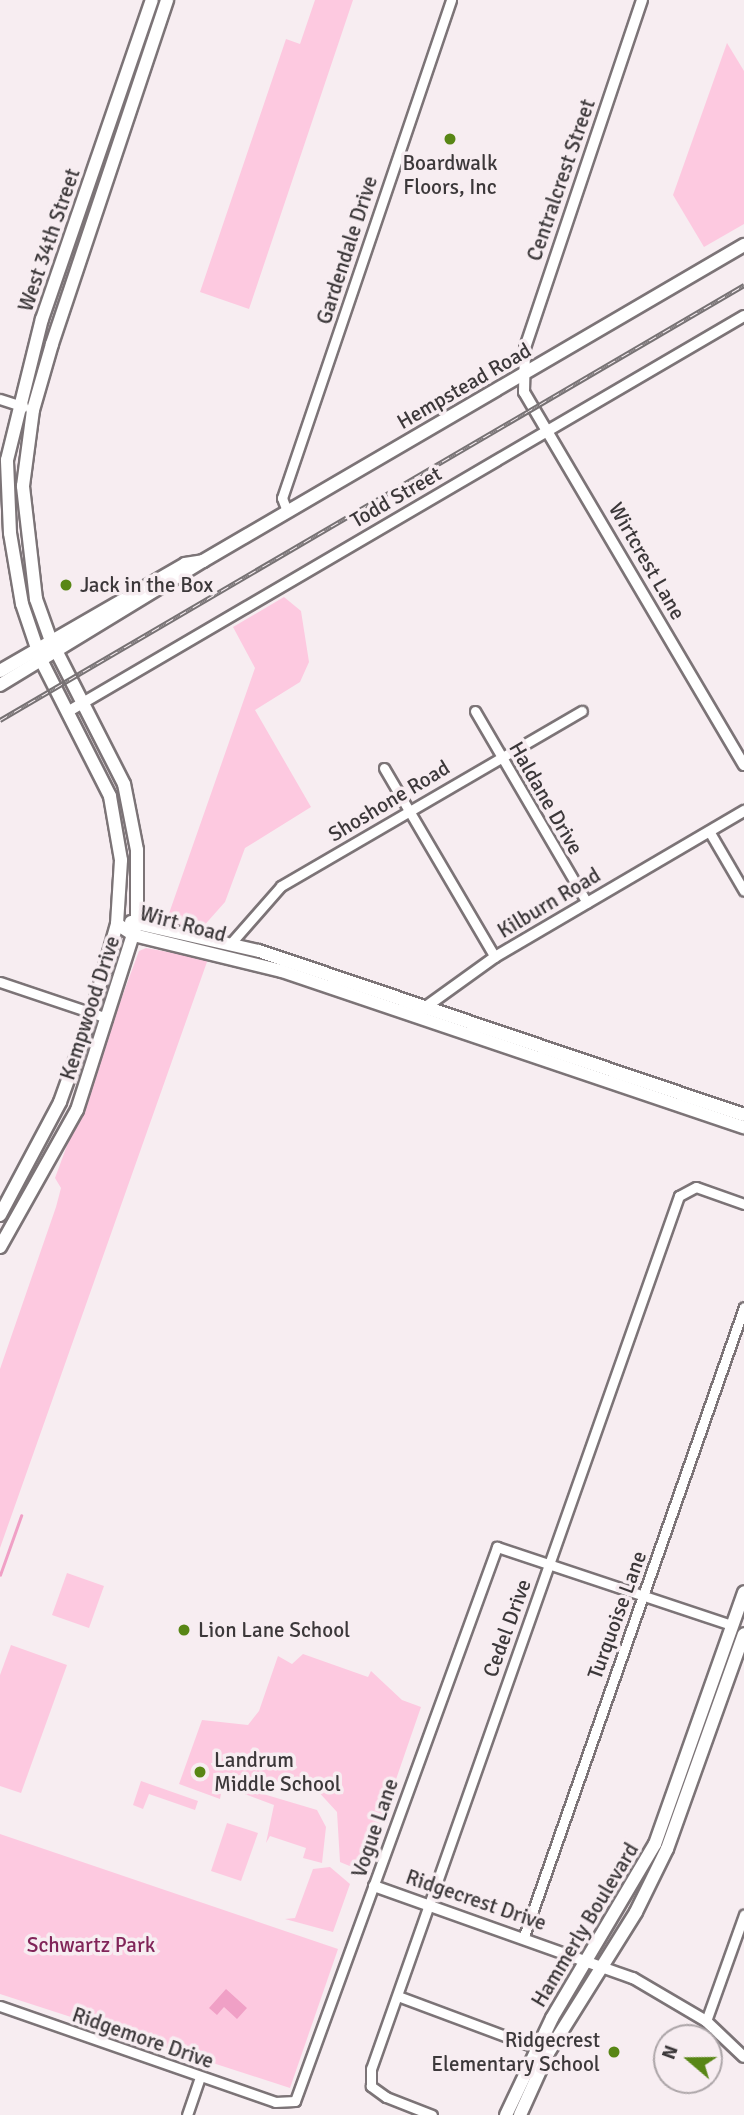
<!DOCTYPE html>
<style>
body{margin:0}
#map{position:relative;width:744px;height:2115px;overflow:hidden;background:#f7edf1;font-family:Signika,sans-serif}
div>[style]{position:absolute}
.green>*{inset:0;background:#fdc9e0}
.water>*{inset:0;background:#f0a0c6}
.stream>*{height:2.5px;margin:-1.25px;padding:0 1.25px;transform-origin:1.25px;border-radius:1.25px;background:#f0a0c6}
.roads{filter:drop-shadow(2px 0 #7c7477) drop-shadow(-2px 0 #7c7477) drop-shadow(0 2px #7c7477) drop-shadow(0 -2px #7c7477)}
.minor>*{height:9px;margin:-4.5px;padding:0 4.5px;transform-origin:4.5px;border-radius:4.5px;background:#fff}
.tertiary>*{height:10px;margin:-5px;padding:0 5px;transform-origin:5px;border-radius:5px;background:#fff}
.secondary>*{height:12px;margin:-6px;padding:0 6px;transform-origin:6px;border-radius:6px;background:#fff}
.rail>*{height:5px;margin-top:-2.5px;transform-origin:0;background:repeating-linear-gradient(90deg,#f7edf1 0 8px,#777274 0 16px);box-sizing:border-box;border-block:2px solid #777274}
.dots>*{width:19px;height:19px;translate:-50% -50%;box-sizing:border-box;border:4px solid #f7edf1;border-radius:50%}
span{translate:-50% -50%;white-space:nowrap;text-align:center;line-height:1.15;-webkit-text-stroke:7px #f7edf1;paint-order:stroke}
.poi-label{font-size:21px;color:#3c383a}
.left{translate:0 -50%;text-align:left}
.right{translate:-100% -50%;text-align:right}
.street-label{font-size:21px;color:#3c383a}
.park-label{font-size:21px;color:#812559}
.north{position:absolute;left:653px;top:2024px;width:70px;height:70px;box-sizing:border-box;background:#f7edf1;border:2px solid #aca5a8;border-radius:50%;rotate:290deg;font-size:19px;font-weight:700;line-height:28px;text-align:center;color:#3c383a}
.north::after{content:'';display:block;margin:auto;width:24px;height:32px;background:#588615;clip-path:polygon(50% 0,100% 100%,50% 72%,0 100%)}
</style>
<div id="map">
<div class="green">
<i style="clip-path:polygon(315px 0,353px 0,249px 309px,200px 292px,286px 39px,300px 44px)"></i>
<i style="clip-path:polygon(727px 43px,744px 71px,744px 224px,704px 247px,673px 195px)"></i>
<i style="clip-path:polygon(284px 597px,301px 611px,309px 662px,300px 682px,255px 710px,311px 807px,245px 848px,225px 902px,201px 929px,166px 922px,255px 668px,233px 627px)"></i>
<i style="clip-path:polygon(146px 948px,208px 959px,0 1548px,0 1369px,56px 1207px,61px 1188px,55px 1178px,139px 951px)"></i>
<i style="clip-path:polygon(67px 1573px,104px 1586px,89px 1628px,52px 1615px)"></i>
<i style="clip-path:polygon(11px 1645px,67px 1665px,21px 1793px,0 1786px,0 1675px)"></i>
<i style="clip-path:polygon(303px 1654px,368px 1677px,371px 1671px,402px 1700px,421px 1707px,364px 1872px,340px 1862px,337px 1812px,315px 1788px,239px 1775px,222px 1788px,220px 1799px,179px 1784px,202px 1720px,248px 1725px,259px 1711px,278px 1656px,292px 1664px)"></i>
<i style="clip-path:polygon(141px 1781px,198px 1801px,195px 1810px,149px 1794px,143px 1809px,133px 1805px)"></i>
<i style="clip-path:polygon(246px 1789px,317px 1810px,326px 1827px,322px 1863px,303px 1858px,306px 1848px,270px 1836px,266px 1843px,274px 1805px,242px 1793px,236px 1799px)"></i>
<i style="clip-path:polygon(227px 1823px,258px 1833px,241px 1881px,211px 1871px)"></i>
<i style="clip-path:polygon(0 1834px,338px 1949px,290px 2088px,0 1994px)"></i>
<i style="clip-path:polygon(330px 1867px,350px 1884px,333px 1932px,285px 1919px,295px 1918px,313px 1869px)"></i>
</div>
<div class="water">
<i style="clip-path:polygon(226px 1989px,247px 2008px,237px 2019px,224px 2007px,217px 2015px,209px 2008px)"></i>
</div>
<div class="stream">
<i style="left:0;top:1575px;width:63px;rotate:-70.4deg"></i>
</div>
<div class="roads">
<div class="minor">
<i style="left:0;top:399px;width:25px;rotate:18deg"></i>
<i style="left:287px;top:511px;width:14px;rotate:-111deg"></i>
<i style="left:282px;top:498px;width:526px;rotate:-71.25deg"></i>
<i style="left:475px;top:711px;width:222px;rotate:59.7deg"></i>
<i style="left:384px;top:768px;width:219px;rotate:59.6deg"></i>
<i style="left:709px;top:831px;width:69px;rotate:59.7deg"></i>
<i style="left:231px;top:943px;width:76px;rotate:-48.7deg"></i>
<i style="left:281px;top:886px;width:348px;rotate:-30.2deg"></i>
<i style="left:0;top:982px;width:113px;rotate:18.6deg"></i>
<i style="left:524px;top:1936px;width:666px;rotate:-70.72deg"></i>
<i style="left:398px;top:1996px;width:152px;rotate:20.5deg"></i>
<i style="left:0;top:2006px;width:291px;rotate:19.2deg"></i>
<i style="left:275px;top:2102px;width:20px;rotate:-3deg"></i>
<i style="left:295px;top:2101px;width:590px;rotate:-69.97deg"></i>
<i style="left:497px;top:1547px;width:248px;rotate:18.4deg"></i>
<i style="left:706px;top:2021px;width:113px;rotate:-70.3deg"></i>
<i style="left:187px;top:2115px;width:40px;rotate:-71.1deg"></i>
<i style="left:432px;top:2115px;width:49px;rotate:-158.6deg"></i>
<i style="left:386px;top:2097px;width:19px;rotate:-144deg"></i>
<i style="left:371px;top:2086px;width:17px;rotate:-90deg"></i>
<i style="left:371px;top:2069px;width:926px;rotate:-70.57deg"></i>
<i style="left:679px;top:1196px;width:19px;rotate:-28deg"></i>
<i style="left:696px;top:1187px;width:51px;rotate:19.5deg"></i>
</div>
<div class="tertiary">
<i style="left:642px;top:0;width:367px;rotate:108.6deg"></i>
<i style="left:525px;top:348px;width:44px;rotate:91.3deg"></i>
<i style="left:524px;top:392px;width:433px;rotate:59.5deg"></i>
<i style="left:69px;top:711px;width:782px;rotate:-30.34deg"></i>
<i style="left:420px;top:1011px;width:92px;rotate:-35.8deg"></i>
<i style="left:495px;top:957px;width:289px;rotate:-30.4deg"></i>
<i style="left:374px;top:1886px;width:275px;rotate:19.6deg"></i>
<i style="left:633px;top:1978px;width:85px;rotate:30.5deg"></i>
<i style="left:706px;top:2021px;width:52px;rotate:43.5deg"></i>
</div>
<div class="secondary">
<i style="left:0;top:671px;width:214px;rotate:-30deg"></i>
<i style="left:185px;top:564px;width:18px;rotate:-9deg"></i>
<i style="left:203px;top:561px;width:627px;rotate:-30.29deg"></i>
<i style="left:0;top:685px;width:238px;rotate:-31.4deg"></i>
<i style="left:131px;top:922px;width:131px;rotate:12.8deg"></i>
<i style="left:259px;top:951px;width:512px;rotate:18.68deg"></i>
<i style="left:117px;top:924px;width:20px;rotate:33deg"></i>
<i style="left:134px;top:935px;width:152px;rotate:13.7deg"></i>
<i style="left:282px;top:971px;width:488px;rotate:18.7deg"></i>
<i style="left:0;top:1215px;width:128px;rotate:-62deg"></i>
<i style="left:60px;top:1102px;width:95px;rotate:-70.2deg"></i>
<i style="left:92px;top:1013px;width:92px;rotate:-74.3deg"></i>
<i style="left:117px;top:924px;width:64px;rotate:-86.4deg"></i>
<i style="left:121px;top:860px;width:65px;rotate:-99.8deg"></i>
<i style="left:110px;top:796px;width:153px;rotate:-116.9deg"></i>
<i style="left:41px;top:660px;width:59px;rotate:-108.7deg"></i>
<i style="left:22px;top:604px;width:72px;rotate:-99.6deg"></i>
<i style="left:10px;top:533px;width:73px;rotate:-92.4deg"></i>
<i style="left:7px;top:460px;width:145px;rotate:-76.1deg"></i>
<i style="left:42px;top:319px;width:337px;rotate:-71deg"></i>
<i style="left:0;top:1247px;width:157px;rotate:-60.7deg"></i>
<i style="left:77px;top:1110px;width:197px;rotate:-72.3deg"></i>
<i style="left:137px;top:922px;width:72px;rotate:-90deg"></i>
<i style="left:137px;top:850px;width:67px;rotate:-101.1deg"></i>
<i style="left:124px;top:784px;width:161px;rotate:-117deg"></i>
<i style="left:51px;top:641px;width:45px;rotate:-109.7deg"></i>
<i style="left:36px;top:599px;width:114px;rotate:-96.6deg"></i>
<i style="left:23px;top:486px;width:77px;rotate:-82.5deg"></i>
<i style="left:33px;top:410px;width:69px;rotate:-73.9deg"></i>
<i style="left:52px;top:344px;width:363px;rotate:-71.5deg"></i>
<i style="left:506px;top:2115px;width:107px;rotate:-64.6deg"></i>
<i style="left:552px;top:2018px;width:202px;rotate:-59.4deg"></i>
<i style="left:655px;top:1844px;width:267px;rotate:-70.5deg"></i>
<i style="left:520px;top:2115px;width:68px;rotate:-65.7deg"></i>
<i style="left:548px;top:2053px;width:166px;rotate:-58deg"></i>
<i style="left:636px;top:1912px;width:70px;rotate:-63.8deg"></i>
<i style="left:667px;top:1849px;width:228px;rotate:-70.3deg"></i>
</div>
</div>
<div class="rail">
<i style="left:0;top:720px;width:862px;rotate:-30.31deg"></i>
</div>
<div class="dots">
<i style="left:450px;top:139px;background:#588615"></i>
<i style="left:66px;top:585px;background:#588615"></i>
<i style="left:184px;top:1630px;background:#588615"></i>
<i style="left:200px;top:1772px;background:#588615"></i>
<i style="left:614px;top:2052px;background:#588615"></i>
</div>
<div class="poi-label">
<span style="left:450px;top:175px">Boardwalk<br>Floors, Inc</span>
<span class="left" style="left:80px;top:585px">Jack in the Box</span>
<span class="left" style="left:198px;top:1630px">Lion Lane School</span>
<span class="left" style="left:214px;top:1772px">Landrum<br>Middle School</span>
<span class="right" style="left:600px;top:2052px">Ridgecrest<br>Elementary School</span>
</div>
<div class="street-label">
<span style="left:561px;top:180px;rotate:-71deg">Centralcrest Street</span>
<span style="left:49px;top:240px;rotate:-71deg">West 34th Street</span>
<span style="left:347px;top:250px;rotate:-72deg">Gardendale Drive</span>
<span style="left:464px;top:386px;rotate:-30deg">Hempstead Road</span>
<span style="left:396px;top:497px;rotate:-30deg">Todd Street</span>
<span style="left:647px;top:561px;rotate:60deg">Wirtcrest Lane</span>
<span style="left:546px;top:798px;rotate:60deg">Haldane Drive</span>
<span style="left:389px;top:801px;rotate:-31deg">Shoshone Road</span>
<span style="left:549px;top:903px;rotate:-31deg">Kilburn Road</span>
<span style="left:183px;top:924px;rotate:15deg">Wirt Road</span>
<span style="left:90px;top:1008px;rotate:-72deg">Kempwood Drive</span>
<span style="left:617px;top:1615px;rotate:-70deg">Turquoise Lane</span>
<span style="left:507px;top:1628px;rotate:-70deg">Cedel Drive</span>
<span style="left:375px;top:1828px;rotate:-71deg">Vogue Lane</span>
<span style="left:476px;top:1900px;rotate:19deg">Ridgecrest Drive</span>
<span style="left:585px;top:1925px;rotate:-59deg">Hammerly Boulevard</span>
<span style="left:143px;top:2038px;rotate:19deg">Ridgemore Drive</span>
</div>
<div class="park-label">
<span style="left:91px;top:1945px">Schwartz Park</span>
</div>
<div class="north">N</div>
</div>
